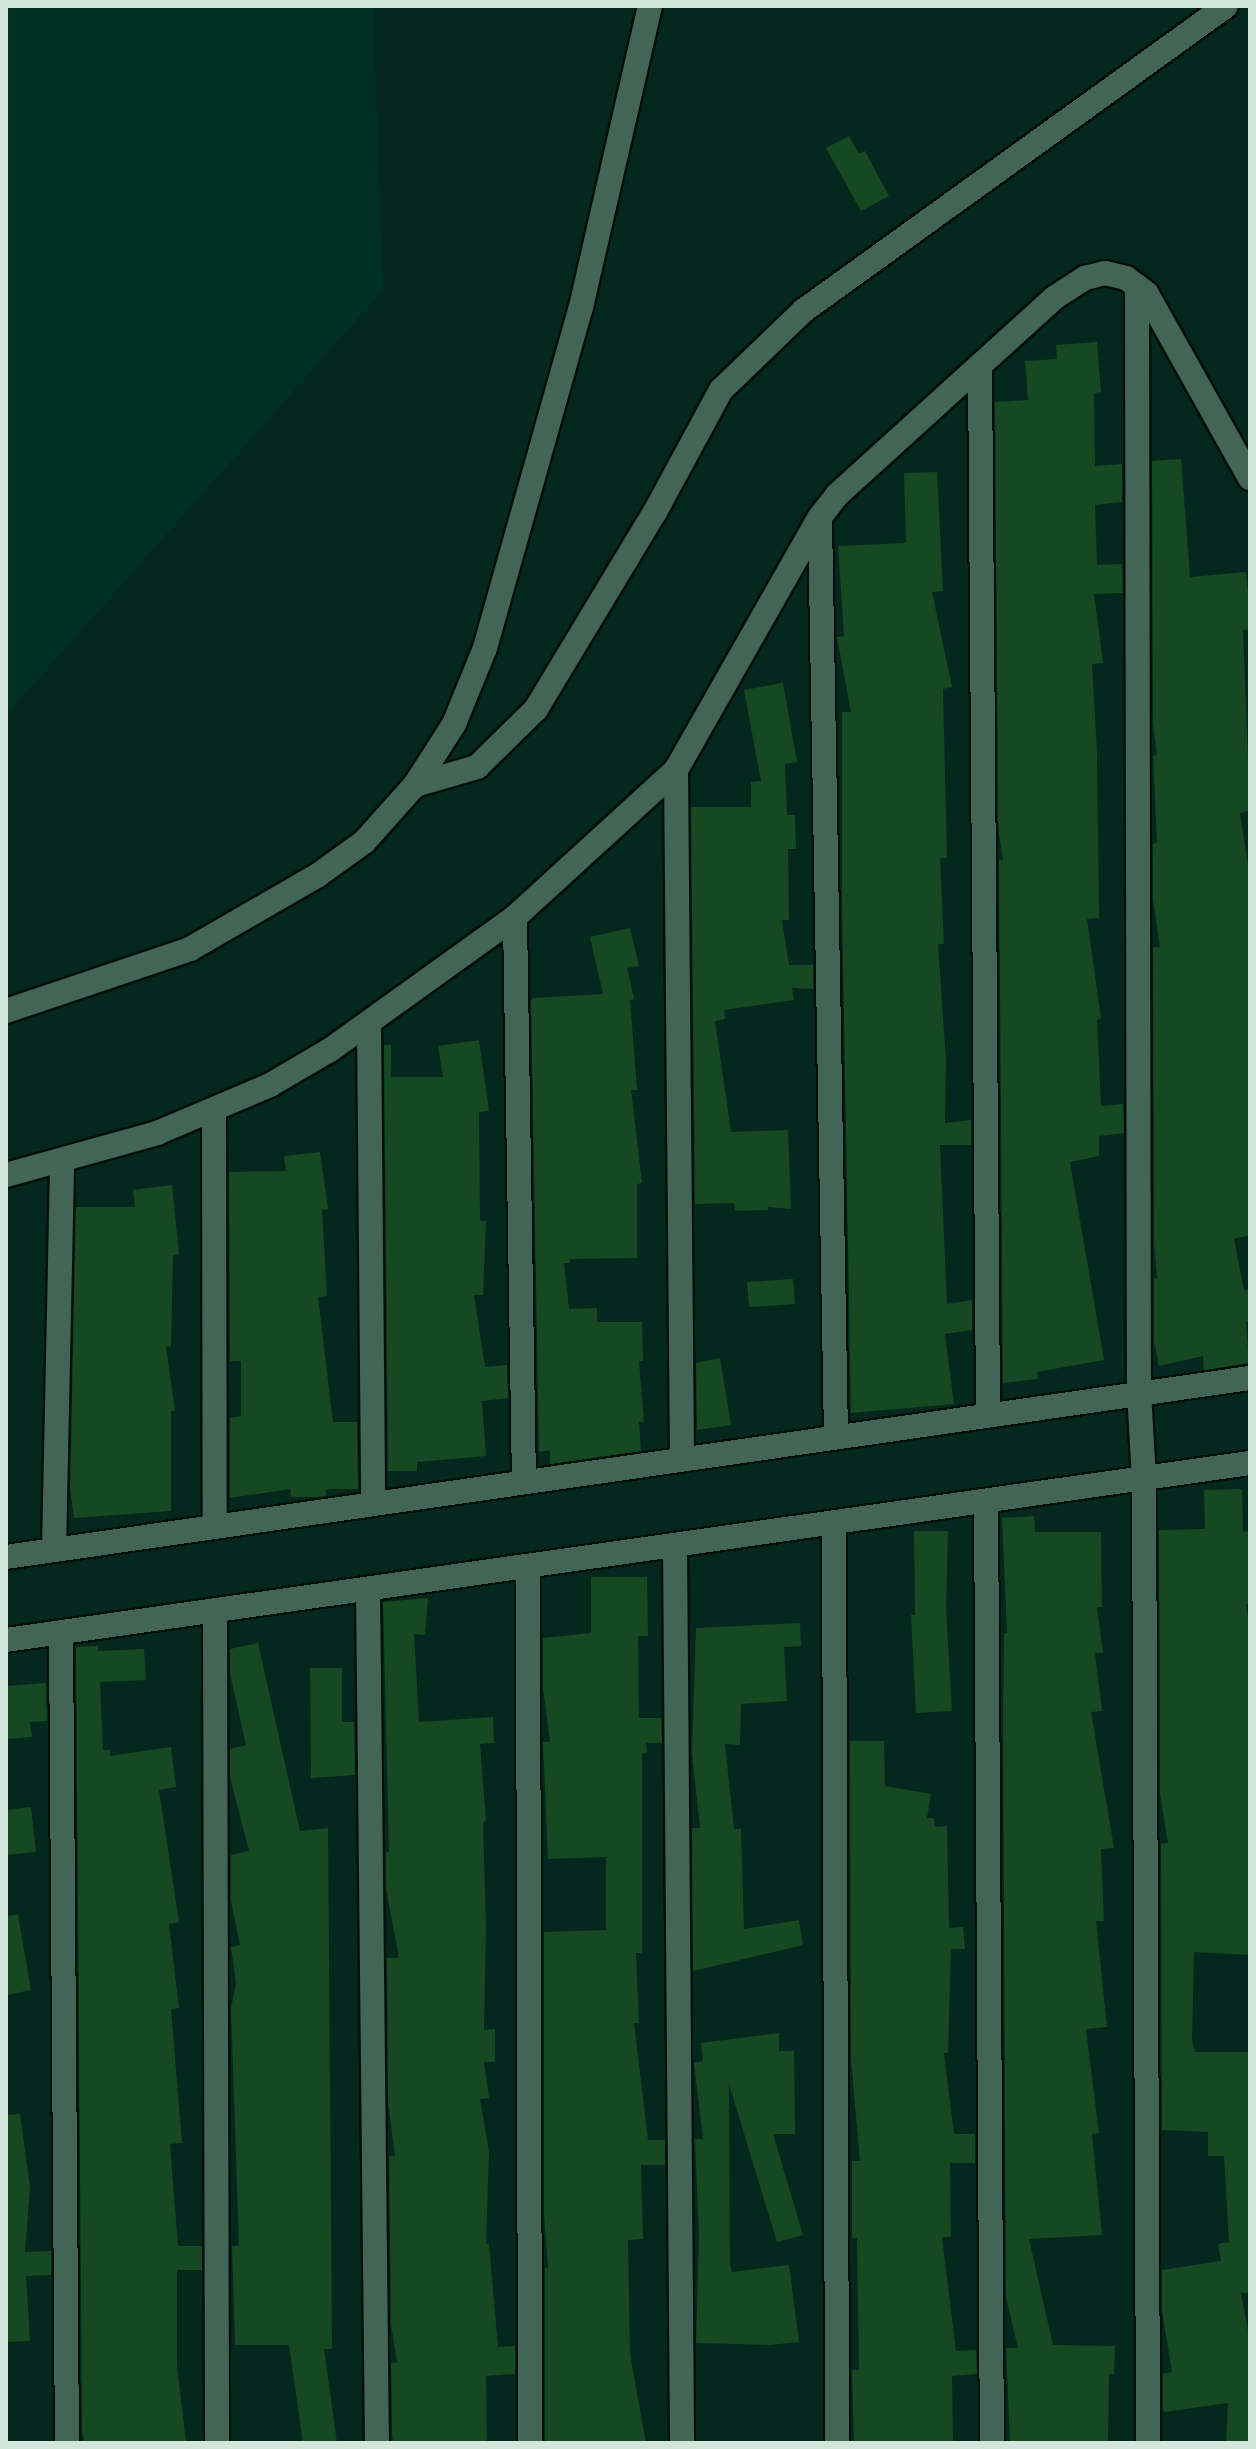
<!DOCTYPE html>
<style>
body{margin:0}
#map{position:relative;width:1256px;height:2449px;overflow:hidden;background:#05281e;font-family:"Noto Sans",sans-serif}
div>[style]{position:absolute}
.built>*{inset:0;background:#003023}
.building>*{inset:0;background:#164922}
.roads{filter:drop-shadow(2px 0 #001009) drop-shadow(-2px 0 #001009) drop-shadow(0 2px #001009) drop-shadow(0 -2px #001009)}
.street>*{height:24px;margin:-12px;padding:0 12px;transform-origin:12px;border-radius:12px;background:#436558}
.secondary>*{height:24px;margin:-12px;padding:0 12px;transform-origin:12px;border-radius:12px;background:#436558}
span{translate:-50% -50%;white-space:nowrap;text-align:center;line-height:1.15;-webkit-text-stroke:7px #030e0a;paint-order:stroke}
.frame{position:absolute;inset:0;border:8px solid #d3e6de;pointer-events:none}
</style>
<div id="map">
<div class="built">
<i style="clip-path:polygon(6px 6px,373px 6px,383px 290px,6px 715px)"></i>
</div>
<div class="building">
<i style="clip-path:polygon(849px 136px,859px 154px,865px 151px,889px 196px,861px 211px,826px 148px)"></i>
<i style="clip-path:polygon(1097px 342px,1101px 392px,1094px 393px,1095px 466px,1122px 464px,1122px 502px,1095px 505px,1097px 565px,1122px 564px,1123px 593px,1094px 594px,1103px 663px,1092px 664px,1097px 752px,1099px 918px,1087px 919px,1101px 1019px,1097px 1020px,1101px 1106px,1123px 1104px,1124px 1133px,1099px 1136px,1099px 1156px,1070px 1162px,1104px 1360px,1037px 1372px,1038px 1379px,1003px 1383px,999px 860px,1003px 860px,998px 825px,995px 402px,1028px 400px,1025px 361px,1057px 359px,1056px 345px)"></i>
<i style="clip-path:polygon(1181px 459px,1190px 577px,1246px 572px,1250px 612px,1250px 629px,1243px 630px,1250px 811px,1240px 813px,1250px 878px,1250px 1235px,1234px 1239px,1244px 1290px,1250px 1290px,1250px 1322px,1246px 1322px,1249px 1363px,1204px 1370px,1203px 1356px,1159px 1366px,1154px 1341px,1154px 1279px,1157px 1278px,1154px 1242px,1153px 947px,1160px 947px,1153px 899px,1153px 844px,1157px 843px,1153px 756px,1157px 755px,1153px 724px,1152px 461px)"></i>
<i style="clip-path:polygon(937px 472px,943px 591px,932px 592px,952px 687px,943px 689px,947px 858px,940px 858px,944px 944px,938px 944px,946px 1061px,945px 1123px,971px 1120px,971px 1145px,940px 1145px,947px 1304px,972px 1300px,972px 1330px,945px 1334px,954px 1404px,851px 1413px,842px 902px,842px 712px,851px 712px,837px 637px,844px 636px,838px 546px,906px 543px,904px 473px)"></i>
<i style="clip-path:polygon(783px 683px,797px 762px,785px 764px,787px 815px,795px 815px,796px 849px,788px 849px,789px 920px,782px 920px,789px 965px,813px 965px,813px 989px,792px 988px,794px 1000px,724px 1010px,725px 1019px,715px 1021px,731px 1132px,788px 1130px,791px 1209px,768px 1207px,768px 1210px,735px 1211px,734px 1203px,695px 1204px,691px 807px,751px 807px,751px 782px,761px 781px,744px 690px)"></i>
<i style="clip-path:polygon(630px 928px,639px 966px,627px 968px,634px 999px,630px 1000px,637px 1090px,631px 1090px,642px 1183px,637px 1184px,637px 1258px,570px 1259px,570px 1263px,564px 1263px,569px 1309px,597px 1308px,597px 1322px,642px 1322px,643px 1361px,639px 1361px,644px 1422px,639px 1422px,641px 1451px,550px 1464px,550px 1450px,539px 1452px,531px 1001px,533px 998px,603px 994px,590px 937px)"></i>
<i style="clip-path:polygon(479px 1040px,489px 1111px,479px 1112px,480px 1221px,486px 1221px,483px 1295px,474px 1295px,485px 1367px,507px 1365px,508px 1398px,482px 1401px,486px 1456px,417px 1462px,417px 1471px,388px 1471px,384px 1045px,391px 1045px,391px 1077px,443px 1077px,438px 1046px)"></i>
<i style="clip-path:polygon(320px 1152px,328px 1209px,322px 1210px,327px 1296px,318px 1297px,333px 1422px,357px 1422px,358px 1489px,326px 1489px,326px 1496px,317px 1497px,291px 1497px,290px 1489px,230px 1498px,230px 1418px,241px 1416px,241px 1361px,230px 1361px,229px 1172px,286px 1171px,284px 1156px)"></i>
<i style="clip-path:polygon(172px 1185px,179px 1254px,173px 1255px,171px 1347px,166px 1346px,175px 1411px,171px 1411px,171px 1511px,74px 1518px,70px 1488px,76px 1207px,135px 1207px,133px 1190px)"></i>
<i style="clip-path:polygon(793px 1279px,795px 1304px,749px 1307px,747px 1282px)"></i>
<i style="clip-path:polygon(720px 1358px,731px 1425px,697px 1430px,696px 1363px)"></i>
<i style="clip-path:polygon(1242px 1489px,1243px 1532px,1250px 1531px,1250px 1604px,1246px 1604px,1250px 1633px,1250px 1955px,1194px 1952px,1192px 2040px,1195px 2052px,1250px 2052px,1250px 2293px,1241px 2293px,1250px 2342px,1250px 2443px,1226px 2443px,1228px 2403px,1164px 2412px,1163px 2407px,1163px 2374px,1172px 2372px,1162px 2311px,1162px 2270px,1221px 2261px,1218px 2244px,1229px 2242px,1224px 2156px,1208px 2156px,1208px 2132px,1162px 2130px,1161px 1844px,1168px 1843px,1160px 1794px,1159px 1530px,1205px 1529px,1204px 1490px)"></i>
<i style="clip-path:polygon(1034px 1516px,1035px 1532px,1101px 1532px,1102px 1607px,1097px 1607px,1103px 1653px,1095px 1653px,1102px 1711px,1091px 1712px,1114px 1848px,1101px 1849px,1104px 1921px,1096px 1921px,1107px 2027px,1086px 2029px,1099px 2133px,1092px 2134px,1102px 2235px,1029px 2239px,1053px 2345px,1115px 2346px,1114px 2374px,1109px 2374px,1108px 2443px,1010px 2443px,1006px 2348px,1018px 2348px,1006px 2297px,1003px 1713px,1004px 1633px,1007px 1633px,1002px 1518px)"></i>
<i style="clip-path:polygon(914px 1531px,948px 1531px,946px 1608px,952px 1711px,916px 1713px,911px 1615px,915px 1615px)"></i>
<i style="clip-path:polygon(591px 1577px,647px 1577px,648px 1636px,638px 1636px,639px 1718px,661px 1718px,662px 1743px,646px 1743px,647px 1753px,642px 1754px,642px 1953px,636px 1953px,639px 2023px,634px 2023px,648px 2140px,665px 2140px,665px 2165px,641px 2165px,643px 2239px,628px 2240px,630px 2354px,646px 2443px,545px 2443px,545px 2268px,548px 2268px,544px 2214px,544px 1932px,606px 1930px,606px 1857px,548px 1859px,543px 1742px,550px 1742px,543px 1687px,543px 1638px,591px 1633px)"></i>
<i style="clip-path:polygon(428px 1598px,425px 1635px,414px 1634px,419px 1722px,493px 1717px,494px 1743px,480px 1744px,486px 1821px,483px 1822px,486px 1927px,484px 2030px,495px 2029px,495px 2062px,484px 2062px,489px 2098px,480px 2099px,489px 2152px,486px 2244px,489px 2244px,498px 2347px,515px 2346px,515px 2374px,486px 2376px,487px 2443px,393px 2443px,392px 2435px,391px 2363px,397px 2362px,391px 2325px,389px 2156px,395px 2156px,388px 2102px,387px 1958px,399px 1958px,386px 1888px,386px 1852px,389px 1852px,383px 1602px)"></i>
<i style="clip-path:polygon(800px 1623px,801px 1646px,784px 1647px,787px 1701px,741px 1704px,740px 1745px,725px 1744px,734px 1829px,741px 1829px,744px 1929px,799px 1920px,803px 1945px,693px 1971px,692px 1828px,700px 1828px,692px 1753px,696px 1628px)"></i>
<i style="clip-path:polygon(258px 1643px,300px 1831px,328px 1828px,332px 2349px,324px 2349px,337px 2443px,303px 2443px,289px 2345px,235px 2345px,232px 2246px,239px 2246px,231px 2008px,236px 1984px,231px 1947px,240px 1945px,231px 1901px,231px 1855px,249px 1851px,230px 1777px,230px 1749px,246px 1745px,230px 1674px,230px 1649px)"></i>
<i style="clip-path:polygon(98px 1646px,98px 1651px,144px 1649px,146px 1680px,100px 1682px,103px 1750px,110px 1750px,110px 1756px,171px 1747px,176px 1787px,159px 1790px,179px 1922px,169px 1924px,179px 2008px,171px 2009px,182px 2143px,170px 2144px,178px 2246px,202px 2246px,202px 2270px,177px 2270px,177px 2366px,186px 2443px,84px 2443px,82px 2430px,76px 1647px)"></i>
<i style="clip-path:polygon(310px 1668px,342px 1668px,342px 1722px,354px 1722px,355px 1775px,311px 1778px)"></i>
<i style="clip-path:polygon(46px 1683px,47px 1721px,30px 1722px,32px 1737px,6px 1739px,6px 1686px)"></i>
<i style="clip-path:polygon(850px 1741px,884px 1741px,885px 1786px,931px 1794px,927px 1818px,934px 1818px,935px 1827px,947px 1826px,949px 1928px,963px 1927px,965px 1949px,951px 1949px,948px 2053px,944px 2053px,954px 2134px,975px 2134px,975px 2163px,950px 2163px,951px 2237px,942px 2237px,956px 2351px,976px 2350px,977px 2374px,952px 2376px,953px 2443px,854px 2443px,852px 2370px,859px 2370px,857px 2238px,852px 2238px,852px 2161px,860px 2161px,851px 2059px)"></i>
<i style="clip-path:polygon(31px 1807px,36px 1852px,6px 1855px,6px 1810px)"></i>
<i style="clip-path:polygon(18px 1915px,31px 1990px,6px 1995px,6px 1916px)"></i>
<i style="clip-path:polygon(779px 2033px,779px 2051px,794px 2051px,795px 2134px,773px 2134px,803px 2235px,777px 2242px,729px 2084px,730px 2265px,732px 2272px,789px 2265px,799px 2342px,770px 2345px,696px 2343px,699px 2236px,695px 2139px,703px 2139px,694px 2063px,703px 2061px,701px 2043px)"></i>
<i style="clip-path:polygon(20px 2114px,30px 2187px,25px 2252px,51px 2251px,51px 2275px,26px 2276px,30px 2341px,6px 2342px,6px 2115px)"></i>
</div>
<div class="roads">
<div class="street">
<i style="left:1137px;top:286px;width:1106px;rotate:89.9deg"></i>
<i style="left:1139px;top:1392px;width:86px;rotate:86.7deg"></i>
<i style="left:1144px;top:1478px;width:965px;rotate:89.76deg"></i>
<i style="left:980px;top:365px;width:1050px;rotate:89.56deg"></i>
<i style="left:820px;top:519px;width:918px;rotate:89deg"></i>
<i style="left:676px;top:770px;width:689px;rotate:89.5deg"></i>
<i style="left:515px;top:917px;width:565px;rotate:89.09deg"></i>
<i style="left:369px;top:1023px;width:481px;rotate:89.5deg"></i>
<i style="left:214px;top:1110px;width:417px;rotate:89.9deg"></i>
<i style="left:6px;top:1175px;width:157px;rotate:-15.5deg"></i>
<i style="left:157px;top:1133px;width:123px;rotate:-23deg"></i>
<i style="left:270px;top:1085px;width:69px;rotate:-30.3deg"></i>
<i style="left:330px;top:1050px;width:228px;rotate:-35.7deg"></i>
<i style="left:515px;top:917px;width:218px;rotate:-42.4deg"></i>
<i style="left:676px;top:770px;width:291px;rotate:-60.4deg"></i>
<i style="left:820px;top:517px;width:28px;rotate:-52deg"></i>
<i style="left:837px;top:495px;width:293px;rotate:-42.2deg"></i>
<i style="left:1054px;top:298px;width:37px;rotate:-33deg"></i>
<i style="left:1085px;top:278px;width:21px;rotate:-14deg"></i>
<i style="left:1105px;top:273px;width:22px;rotate:13deg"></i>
<i style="left:1126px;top:278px;width:26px;rotate:37deg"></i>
<i style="left:1147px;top:294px;width:211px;rotate:60.8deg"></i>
<i style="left:986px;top:1501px;width:942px;rotate:89.64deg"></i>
<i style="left:834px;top:1523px;width:920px;rotate:89.81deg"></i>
<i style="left:675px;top:1545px;width:898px;rotate:89.55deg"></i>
<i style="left:54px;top:1550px;width:390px;rotate:-88.8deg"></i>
<i style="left:6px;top:1557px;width:1257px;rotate:-8.19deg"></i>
<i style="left:528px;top:1566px;width:877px;rotate:89.87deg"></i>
<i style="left:368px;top:1589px;width:854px;rotate:89.4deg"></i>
<i style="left:215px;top:1610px;width:833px;rotate:89.86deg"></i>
<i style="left:61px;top:1633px;width:810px;rotate:89.58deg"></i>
<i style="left:6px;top:1640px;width:1257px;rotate:-8.1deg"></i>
</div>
<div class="secondary">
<i style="left:415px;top:785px;width:65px;rotate:-16.2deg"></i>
<i style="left:477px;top:767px;width:83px;rotate:-44.5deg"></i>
<i style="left:536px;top:709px;width:230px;rotate:-58.9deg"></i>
<i style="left:655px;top:512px;width:139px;rotate:-61.6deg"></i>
<i style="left:721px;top:390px;width:114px;rotate:-43.9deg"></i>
<i style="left:803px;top:311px;width:521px;rotate:-35.79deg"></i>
<i style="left:6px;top:1011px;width:194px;rotate:-18.6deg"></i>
<i style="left:190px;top:949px;width:148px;rotate:-30deg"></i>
<i style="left:318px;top:875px;width:57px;rotate:-35.7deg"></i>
<i style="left:364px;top:842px;width:76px;rotate:-48.2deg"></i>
<i style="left:415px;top:785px;width:72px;rotate:-57.4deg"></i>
<i style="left:454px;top:724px;width:82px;rotate:-67.8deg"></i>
<i style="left:485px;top:648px;width:354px;rotate:-74.3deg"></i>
<i style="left:581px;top:307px;width:309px;rotate:-77.1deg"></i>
</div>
</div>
<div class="frame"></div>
</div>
